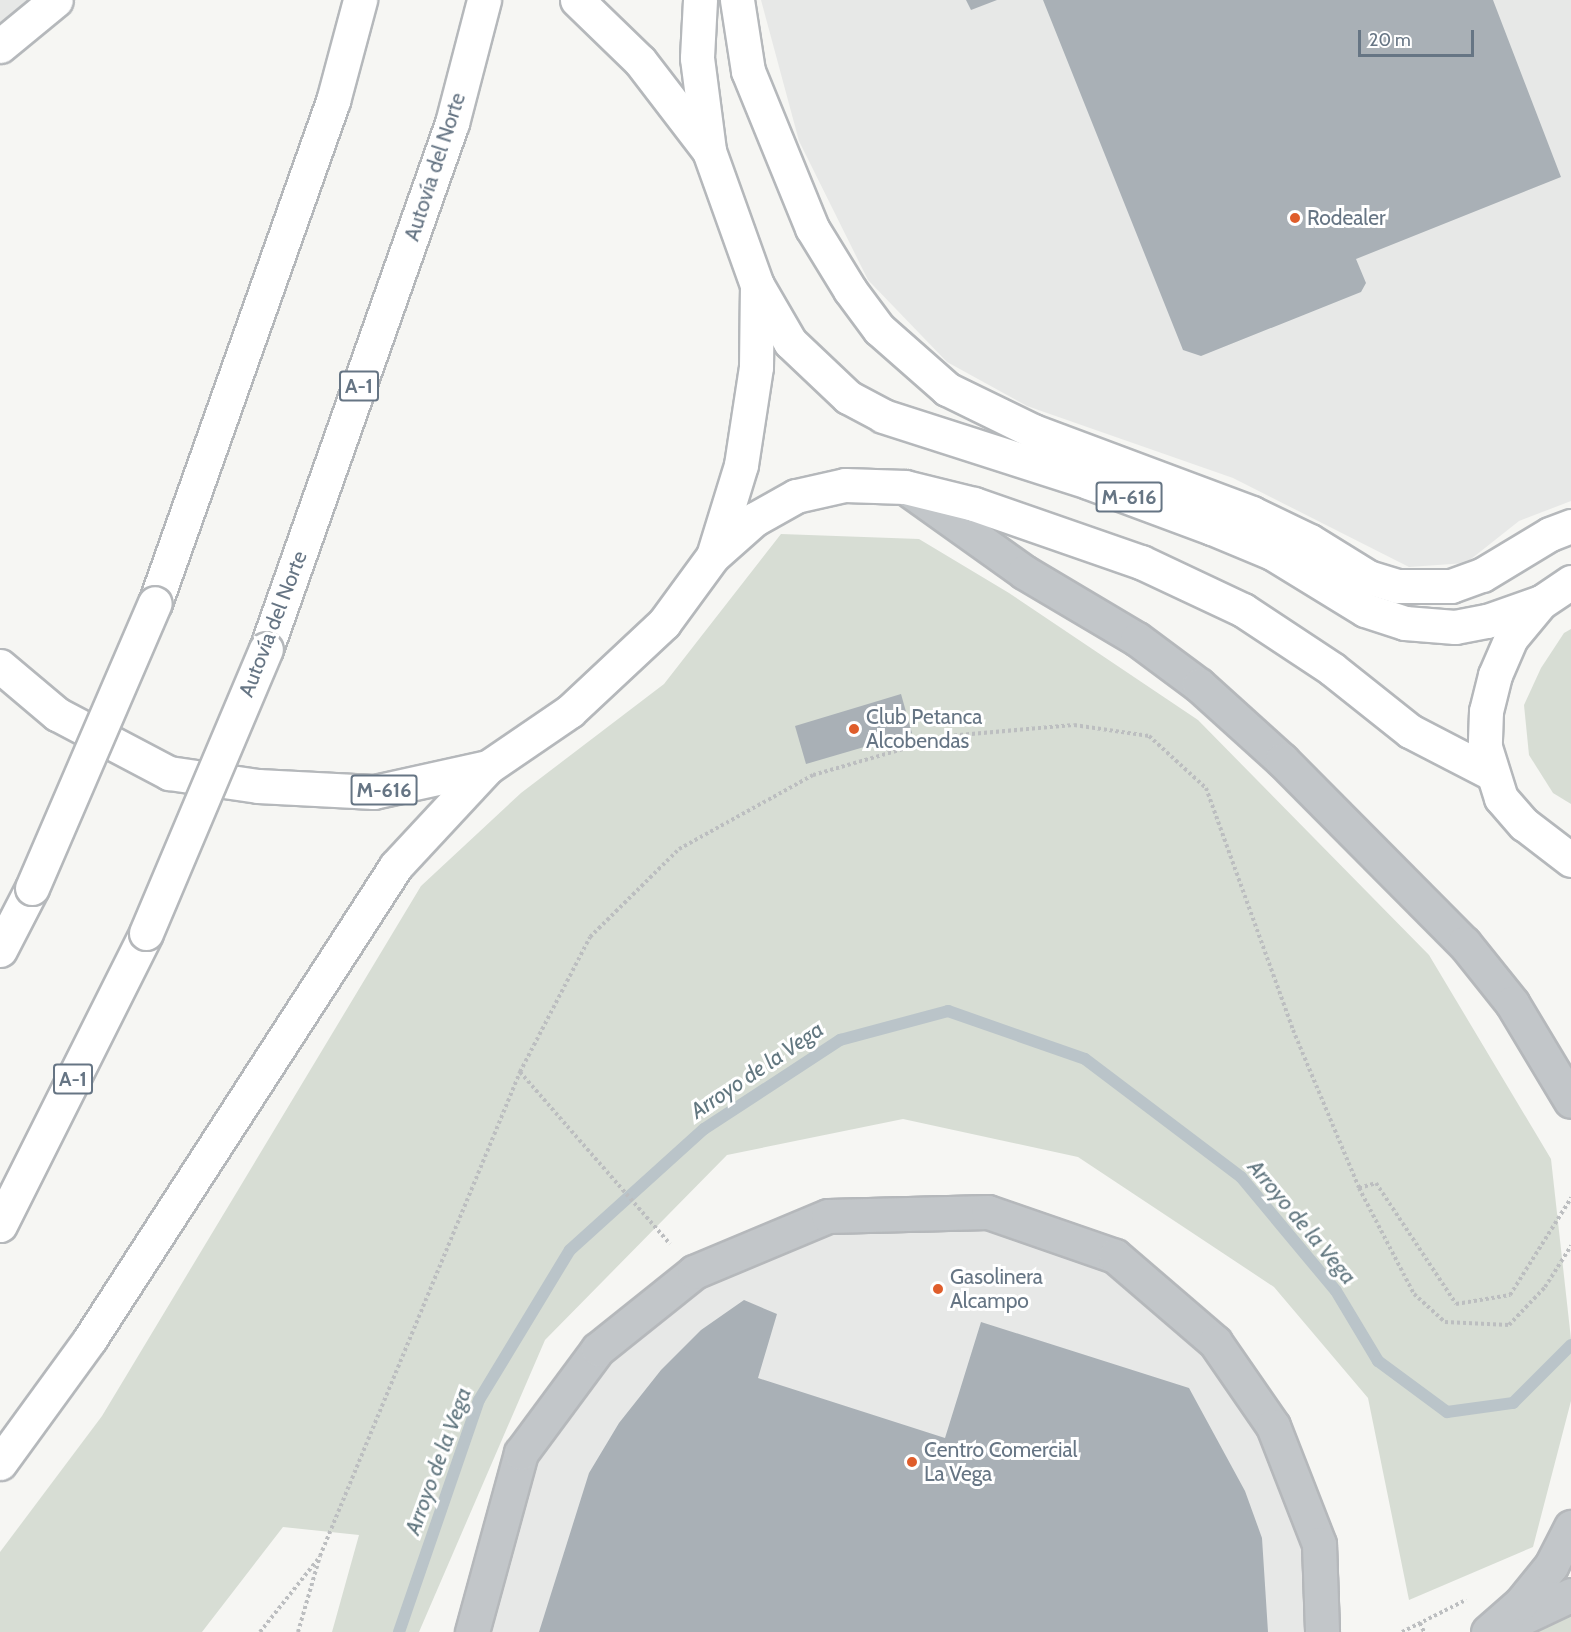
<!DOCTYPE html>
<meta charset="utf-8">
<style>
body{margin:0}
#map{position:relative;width:1571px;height:1632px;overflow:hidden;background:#f6f6f3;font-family:Cabin,sans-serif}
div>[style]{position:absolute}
.built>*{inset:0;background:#e7e8e7}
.green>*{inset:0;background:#d7ddd4}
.stream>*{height:12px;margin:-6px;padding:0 6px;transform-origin:6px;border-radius:6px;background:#bac4c9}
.building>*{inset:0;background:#a9b0b6}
.path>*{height:4px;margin-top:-2px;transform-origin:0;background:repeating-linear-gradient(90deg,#bcbec0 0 3px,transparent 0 6px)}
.roads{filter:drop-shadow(2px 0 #b5b8bb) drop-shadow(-2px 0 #b5b8bb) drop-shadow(0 2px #b5b8bb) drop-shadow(0 -2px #b5b8bb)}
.minor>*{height:33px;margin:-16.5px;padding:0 16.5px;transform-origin:16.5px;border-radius:16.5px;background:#c2c6c9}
.tertiary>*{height:33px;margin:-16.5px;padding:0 16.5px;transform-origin:16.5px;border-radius:16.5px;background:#c2c6c9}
.trunk>*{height:33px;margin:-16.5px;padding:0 16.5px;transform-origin:16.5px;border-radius:16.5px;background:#fff}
.motorway>*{height:33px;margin:-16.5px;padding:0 16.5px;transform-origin:16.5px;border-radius:16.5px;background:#fff}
.bridges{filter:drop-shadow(2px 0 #b5b8bb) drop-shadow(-2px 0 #b5b8bb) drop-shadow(0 2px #b5b8bb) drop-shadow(0 -2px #b5b8bb)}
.motorway-bridge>*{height:33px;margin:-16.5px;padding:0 16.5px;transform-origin:16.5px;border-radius:16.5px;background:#fff}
.dots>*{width:16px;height:16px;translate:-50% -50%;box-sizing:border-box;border:3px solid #fff;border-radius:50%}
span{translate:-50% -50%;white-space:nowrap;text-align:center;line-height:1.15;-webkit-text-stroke:6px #fff;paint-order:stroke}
.shield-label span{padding:2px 4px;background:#fff;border:2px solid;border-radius:4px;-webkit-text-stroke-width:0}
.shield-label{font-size:20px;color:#667584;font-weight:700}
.street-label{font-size:21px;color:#667584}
.poi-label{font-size:21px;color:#667584}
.left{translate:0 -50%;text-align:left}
.water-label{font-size:22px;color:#627780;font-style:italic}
.scale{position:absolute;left:1358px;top:30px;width:116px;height:27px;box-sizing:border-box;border:3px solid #667584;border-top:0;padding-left:8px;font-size:18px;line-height:21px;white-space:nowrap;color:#667584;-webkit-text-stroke:4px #fff;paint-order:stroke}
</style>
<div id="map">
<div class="built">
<i style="clip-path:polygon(0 0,56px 0,0 46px)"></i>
<i style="clip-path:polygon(761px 0,1571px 0,1571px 501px,1519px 521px,1466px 563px,1409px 567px,1233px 478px,1027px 406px,947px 362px,868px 280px,799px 141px)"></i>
<i style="clip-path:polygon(988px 1212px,1115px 1256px,1215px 1342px,1319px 1544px,1322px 1632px,472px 1632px,521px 1453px,694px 1272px,828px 1216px)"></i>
</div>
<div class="green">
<i style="clip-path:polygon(781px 534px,919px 539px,1009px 593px,1198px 720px,1429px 955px,1551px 1159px,1571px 1339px,1571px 1401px,1533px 1547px,1409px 1600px,1368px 1398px,1274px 1287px,1078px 1157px,903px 1119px,727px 1155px,545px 1340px,419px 1632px,332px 1632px,359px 1535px,283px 1527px,202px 1632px,0 1632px,0 1552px,102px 1416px,421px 886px,521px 793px,664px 684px)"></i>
<i style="clip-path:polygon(1571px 629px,1571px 804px,1553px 793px,1529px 755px,1524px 705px,1541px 668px,1564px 633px)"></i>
<i style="clip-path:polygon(1571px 1613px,1571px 1632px,1533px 1632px)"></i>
</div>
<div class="stream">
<i style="left:399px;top:1632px;width:245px;rotate:-71deg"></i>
<i style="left:479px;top:1400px;width:175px;rotate:-58.8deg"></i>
<i style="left:570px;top:1250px;width:181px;rotate:-42.1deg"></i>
<i style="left:704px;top:1129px;width:163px;rotate:-33.2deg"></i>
<i style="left:840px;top:1040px;width:112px;rotate:-15deg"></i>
<i style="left:948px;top:1011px;width:145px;rotate:19.3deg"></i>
<i style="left:1085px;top:1059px;width:196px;rotate:37.1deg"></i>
<i style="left:1241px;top:1177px;width:148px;rotate:50.2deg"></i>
<i style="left:1336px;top:1291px;width:82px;rotate:59deg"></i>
<i style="left:1378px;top:1361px;width:86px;rotate:36.5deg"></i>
<i style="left:1447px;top:1412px;width:67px;rotate:-7.8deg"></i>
<i style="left:1513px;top:1403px;width:82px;rotate:-45deg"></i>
</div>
<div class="building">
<i style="clip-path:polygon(966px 0,997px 0,971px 10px)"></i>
<i style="clip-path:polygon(1043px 0,1493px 0,1561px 177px,1356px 259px,1366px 283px,1361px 292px,1201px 356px,1183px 350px)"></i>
<i style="clip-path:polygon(901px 694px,912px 733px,806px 764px,795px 726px)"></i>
<i style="clip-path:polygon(744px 1300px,777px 1314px,758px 1378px,945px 1438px,981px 1322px,1189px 1388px,1245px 1491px,1262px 1538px,1268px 1632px,539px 1632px,589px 1473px,619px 1423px,661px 1370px,701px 1330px)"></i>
</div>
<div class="path">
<i style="left:520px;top:1072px;width:228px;rotate:48.9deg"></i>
<i style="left:1359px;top:1188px;width:18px;rotate:-16deg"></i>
<i style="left:1376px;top:1183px;width:145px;rotate:56.5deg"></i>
<i style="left:1456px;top:1304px;width:55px;rotate:-9.5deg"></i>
<i style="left:1510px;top:1295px;width:115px;rotate:-57.8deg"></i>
<i style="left:1420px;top:1623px;width:10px;rotate:66deg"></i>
<i style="left:260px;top:1632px;width:93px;rotate:-51.5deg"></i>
<i style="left:298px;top:1632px;width:79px;rotate:-73.9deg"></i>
<i style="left:320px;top:1556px;width:524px;rotate:-67.55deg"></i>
<i style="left:520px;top:1072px;width:152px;rotate:-62.6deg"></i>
<i style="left:590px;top:937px;width:125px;rotate:-44.7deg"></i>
<i style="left:679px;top:849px;width:153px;rotate:-28.9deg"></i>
<i style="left:813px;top:775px;width:141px;rotate:-16.1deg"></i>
<i style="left:948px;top:736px;width:126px;rotate:-5deg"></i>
<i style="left:1074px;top:725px;width:76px;rotate:8.3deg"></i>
<i style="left:1149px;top:736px;width:77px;rotate:42.4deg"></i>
<i style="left:1206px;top:788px;width:257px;rotate:70.2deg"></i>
<i style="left:1293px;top:1030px;width:171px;rotate:67.3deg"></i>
<i style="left:1359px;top:1188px;width:119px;rotate:62.6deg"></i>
<i style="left:1414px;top:1294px;width:42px;rotate:42.1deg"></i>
<i style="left:1445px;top:1322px;width:64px;rotate:2.7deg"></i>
<i style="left:1509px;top:1325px;width:52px;rotate:-46.5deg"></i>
<i style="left:1545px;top:1287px;width:49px;rotate:-57.6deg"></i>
<i style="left:1402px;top:1632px;width:72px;rotate:-26.6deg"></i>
</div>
<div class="roads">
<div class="minor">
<i style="left:472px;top:1632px;width:186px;rotate:-74.7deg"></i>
<i style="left:521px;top:1453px;width:129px;rotate:-53.5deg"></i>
<i style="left:598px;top:1349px;width:123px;rotate:-38.7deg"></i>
<i style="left:694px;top:1272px;width:145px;rotate:-22.7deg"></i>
<i style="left:828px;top:1216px;width:160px;rotate:-1.4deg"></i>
<i style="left:988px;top:1212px;width:134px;rotate:19.1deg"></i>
<i style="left:1115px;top:1256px;width:132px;rotate:40.7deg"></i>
<i style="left:1215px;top:1342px;width:102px;rotate:55.4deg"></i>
<i style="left:1273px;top:1426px;width:127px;rotate:68.7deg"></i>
<i style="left:1319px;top:1544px;width:88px;rotate:88deg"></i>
</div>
<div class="tertiary">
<i style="left:905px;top:487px;width:146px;rotate:35.5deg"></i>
<i style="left:1024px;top:572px;width:131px;rotate:30.7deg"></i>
<i style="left:1137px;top:639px;width:77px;rotate:36.6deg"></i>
<i style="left:1199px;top:685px;width:112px;rotate:42.1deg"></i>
<i style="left:1282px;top:760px;width:258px;rotate:45.2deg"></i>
<i style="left:1464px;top:943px;width:77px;rotate:51.3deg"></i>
<i style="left:1512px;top:1003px;width:114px;rotate:59deg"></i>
<i style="left:1505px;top:1626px;width:73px;rotate:-25.2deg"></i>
<i style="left:1488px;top:1632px;width:44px;rotate:-41.3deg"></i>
<i style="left:1521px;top:1603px;width:48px;rotate:-51deg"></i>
<i style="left:1551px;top:1566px;width:44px;rotate:-62.9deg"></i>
</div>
<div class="trunk">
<i style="left:577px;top:0;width:88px;rotate:44.1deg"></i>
<i style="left:640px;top:61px;width:113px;rotate:52.5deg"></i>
<i style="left:709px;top:151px;width:142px;rotate:70.3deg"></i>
<i style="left:757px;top:285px;width:82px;rotate:90.7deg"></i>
<i style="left:756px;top:367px;width:99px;rotate:98.7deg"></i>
<i style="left:741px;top:465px;width:95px;rotate:107.1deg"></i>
<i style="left:0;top:46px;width:72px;rotate:-39.4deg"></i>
<i style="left:757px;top:285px;width:66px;rotate:59.9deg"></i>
<i style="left:790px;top:342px;width:80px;rotate:43.5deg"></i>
<i style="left:848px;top:397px;width:40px;rotate:28deg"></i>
<i style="left:883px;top:416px;width:215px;rotate:17.8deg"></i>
<i style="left:1088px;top:482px;width:132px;rotate:20.4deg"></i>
<i style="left:1212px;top:528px;width:65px;rotate:22.6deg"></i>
<i style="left:1272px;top:553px;width:109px;rotate:31.5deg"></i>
<i style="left:1365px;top:610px;width:42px;rotate:18deg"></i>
<i style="left:1405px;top:623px;width:50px;rotate:4.6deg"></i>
<i style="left:1455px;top:627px;width:33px;rotate:-11deg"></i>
<i style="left:1487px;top:621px;width:57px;rotate:-19.4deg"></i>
<i style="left:1571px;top:582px;width:36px;rotate:146deg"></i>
<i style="left:1541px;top:602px;width:47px;rotate:129.8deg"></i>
<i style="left:1511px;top:638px;width:40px;rotate:113.4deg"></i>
<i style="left:1495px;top:675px;width:37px;rotate:104deg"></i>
<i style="left:1486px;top:711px;width:36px;rotate:92deg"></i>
<i style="left:1485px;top:747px;width:53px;rotate:72.6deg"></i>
<i style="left:1501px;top:798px;width:35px;rotate:49deg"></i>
<i style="left:1524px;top:824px;width:59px;rotate:37.5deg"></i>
<i style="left:0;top:666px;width:75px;rotate:40.1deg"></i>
<i style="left:57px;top:714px;width:127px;rotate:27.8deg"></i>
<i style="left:169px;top:773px;width:90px;rotate:8.3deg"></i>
<i style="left:258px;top:786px;width:116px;rotate:3deg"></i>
<i style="left:374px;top:792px;width:117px;rotate:-12.4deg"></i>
<i style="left:488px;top:767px;width:99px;rotate:-34.3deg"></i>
<i style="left:570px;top:711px;width:129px;rotate:-43.1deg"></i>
<i style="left:664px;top:623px;width:83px;rotate:-53.8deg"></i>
<i style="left:713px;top:556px;width:56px;rotate:-41.4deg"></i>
<i style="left:755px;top:519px;width:47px;rotate:-29.3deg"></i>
<i style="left:796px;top:496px;width:50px;rotate:-12.7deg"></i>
<i style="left:845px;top:485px;width:60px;rotate:1.9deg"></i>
<i style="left:905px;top:487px;width:71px;rotate:13.8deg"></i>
<i style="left:974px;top:504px;width:177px;rotate:19.2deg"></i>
<i style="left:1141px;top:562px;width:113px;rotate:25.2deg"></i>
<i style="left:1243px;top:610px;width:107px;rotate:33.5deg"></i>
<i style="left:1332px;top:669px;width:100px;rotate:38.5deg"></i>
<i style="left:1410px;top:731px;width:91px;rotate:27.4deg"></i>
</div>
<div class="motorway">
<i style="left:700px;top:0;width:58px;rotate:93deg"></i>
<i style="left:697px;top:58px;width:94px;rotate:82.6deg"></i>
<i style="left:737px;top:0;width:72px;rotate:81.2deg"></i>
<i style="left:748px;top:71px;width:170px;rotate:67.8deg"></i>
<i style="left:812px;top:228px;width:73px;rotate:58.5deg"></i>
<i style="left:850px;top:290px;width:49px;rotate:53.4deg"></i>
<i style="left:879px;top:329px;width:91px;rotate:41.4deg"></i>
<i style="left:947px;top:389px;width:96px;rotate:26deg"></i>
<i style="left:1033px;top:431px;width:234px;rotate:20.5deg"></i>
<i style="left:1252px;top:513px;width:64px;rotate:25.8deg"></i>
<i style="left:1310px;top:541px;width:68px;rotate:31.8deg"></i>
<i style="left:1368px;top:577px;width:30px;rotate:17deg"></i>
<i style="left:1397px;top:586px;width:54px"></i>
<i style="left:1451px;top:586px;width:33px;rotate:-20deg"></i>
<i style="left:1482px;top:575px;width:79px;rotate:-31.1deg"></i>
<i style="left:1550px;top:534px;width:22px;rotate:-21deg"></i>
<i style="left:1156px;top:491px;width:67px;rotate:33.5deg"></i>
<i style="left:155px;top:603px;width:533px;rotate:-70.48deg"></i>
<i style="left:333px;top:101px;width:105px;rotate:-75deg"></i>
<i style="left:266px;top:649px;width:558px;rotate:-70.53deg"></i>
<i style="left:452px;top:123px;width:127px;rotate:-75.4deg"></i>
<i style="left:0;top:950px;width:70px;rotate:-62.7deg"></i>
<i style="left:0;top:1225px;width:326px;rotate:-63.4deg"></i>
<i style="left:0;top:1463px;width:153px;rotate:-54deg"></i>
<i style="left:90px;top:1339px;width:563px;rotate:-57.1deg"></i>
<i style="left:396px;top:866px;width:135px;rotate:-47.1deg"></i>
</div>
</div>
<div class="bridges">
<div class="motorway-bridge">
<i style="left:32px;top:888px;width:310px;rotate:-66.7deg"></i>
<i style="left:146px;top:933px;width:308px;rotate:-67.1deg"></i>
</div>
</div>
<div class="dots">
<i style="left:1295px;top:218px;background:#df5d2b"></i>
<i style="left:854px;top:729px;background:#df5d2b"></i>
<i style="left:938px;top:1289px;background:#df5d2b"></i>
<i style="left:912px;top:1462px;background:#df5d2b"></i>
</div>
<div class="shield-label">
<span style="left:359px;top:386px">A-1</span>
<span style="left:1129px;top:497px">M-616</span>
<span style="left:384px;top:790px">M-616</span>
<span style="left:73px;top:1079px">A-1</span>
</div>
<div class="street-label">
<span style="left:435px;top:167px;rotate:-72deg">Autovía del Norte</span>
<span style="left:273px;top:624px;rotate:-69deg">Autovía del Norte</span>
</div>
<div class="poi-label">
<span class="left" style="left:1307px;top:218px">Rodealer</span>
<span class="left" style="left:866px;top:729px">Club Petanca<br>Alcobendas</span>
<span class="left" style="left:950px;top:1289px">Gasolinera<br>Alcampo</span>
<span class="left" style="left:924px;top:1462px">Centro Comercial<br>La Vega</span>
</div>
<div class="water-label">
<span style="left:757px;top:1070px;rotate:-34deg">Arroyo de la Vega</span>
<span style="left:1302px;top:1222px;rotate:50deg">Arroyo de la Vega</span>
<span style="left:438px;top:1461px;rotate:-70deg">Arroyo de la Vega</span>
</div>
<div class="scale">20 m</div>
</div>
